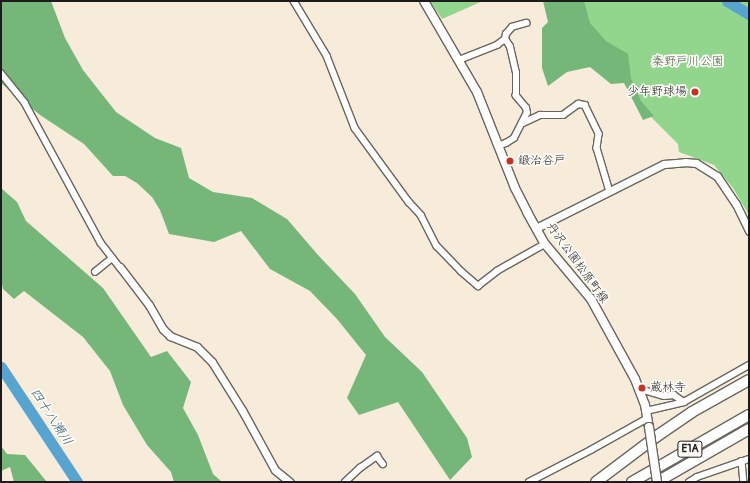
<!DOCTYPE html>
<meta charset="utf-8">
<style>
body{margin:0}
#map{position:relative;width:750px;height:483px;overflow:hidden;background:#f7ecda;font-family:Pangolin,"Klee One",sans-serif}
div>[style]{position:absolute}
.green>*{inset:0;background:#92d68e}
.forest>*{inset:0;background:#75b779}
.river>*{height:11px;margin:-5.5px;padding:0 5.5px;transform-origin:5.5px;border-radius:5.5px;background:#57a4d0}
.roads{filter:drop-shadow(1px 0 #69655e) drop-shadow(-1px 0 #69655e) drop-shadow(0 1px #69655e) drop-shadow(0 -1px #69655e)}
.minor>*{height:5.5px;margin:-2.75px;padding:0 2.75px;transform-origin:2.75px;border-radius:2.75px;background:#fff}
.tertiary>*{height:7px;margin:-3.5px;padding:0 3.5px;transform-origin:3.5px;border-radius:3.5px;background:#fff}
.secondary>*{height:8px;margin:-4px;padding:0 4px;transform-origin:4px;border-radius:4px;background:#fff}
.motorway>*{height:10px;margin:-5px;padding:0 5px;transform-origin:5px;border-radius:5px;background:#fff}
.bridges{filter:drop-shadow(1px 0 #69655e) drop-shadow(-1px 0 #69655e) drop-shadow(0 1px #69655e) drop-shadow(0 -1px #69655e)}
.secondary-bridge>*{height:8px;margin:-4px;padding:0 4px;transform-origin:4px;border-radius:4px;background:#fff}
.dots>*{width:11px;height:11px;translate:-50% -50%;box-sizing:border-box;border:2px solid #fdfcf7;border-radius:50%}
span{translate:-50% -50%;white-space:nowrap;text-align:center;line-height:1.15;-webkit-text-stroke:3.5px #fdfcf7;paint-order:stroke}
.shield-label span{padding:1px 3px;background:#fdfcf7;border:1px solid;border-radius:3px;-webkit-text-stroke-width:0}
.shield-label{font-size:11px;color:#1c1c1c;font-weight:700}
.park-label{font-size:12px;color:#455d44}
.poi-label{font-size:12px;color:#1c1c1c}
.right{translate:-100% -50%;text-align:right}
.left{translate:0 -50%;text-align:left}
.street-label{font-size:12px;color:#1c1c1c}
.water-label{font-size:13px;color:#3a6076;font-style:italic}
.frame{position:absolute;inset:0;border:2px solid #1c1c1c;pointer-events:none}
</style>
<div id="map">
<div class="green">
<i style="clip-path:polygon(430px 1px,483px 1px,442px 19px)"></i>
<i style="clip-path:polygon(547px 1px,749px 1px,749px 215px,733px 188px,714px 165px,679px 152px,678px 144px,653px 119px,630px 85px)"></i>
</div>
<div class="forest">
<i style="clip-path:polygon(1px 1px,51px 1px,65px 38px,83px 70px,116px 112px,155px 138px,181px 148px,189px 178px,213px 192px,252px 198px,287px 219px,318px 255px,355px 294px,385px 337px,422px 372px,467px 438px,472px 457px,450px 480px,398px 402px,359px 415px,347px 398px,366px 355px,337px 319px,310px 291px,270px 269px,241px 231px,214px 242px,169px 234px,160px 210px,152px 197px,137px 183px,125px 176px,113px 176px,84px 144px,40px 115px,2px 84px)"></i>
<i style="clip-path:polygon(543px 1px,584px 1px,590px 23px,606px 41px,628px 54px,631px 78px,641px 101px,654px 116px,643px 120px,624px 83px,611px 84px,590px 67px,567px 72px,548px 86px,542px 68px,542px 28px,548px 22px)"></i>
<i style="clip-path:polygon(1px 188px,17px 202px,26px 221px,103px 288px,151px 357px,167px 351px,191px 382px,183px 408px,198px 435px,213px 474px,222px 482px,174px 482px,171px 472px,147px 445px,123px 405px,110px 371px,83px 337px,24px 291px,14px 299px,3px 289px,1px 279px)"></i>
<i style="clip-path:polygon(1px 446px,7px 454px,25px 455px,47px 482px,14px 482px,10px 467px,1px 471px)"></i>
</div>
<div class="river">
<i style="left:727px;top:1px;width:26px;rotate:31deg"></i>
<i style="left:1px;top:367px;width:138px;rotate:56.5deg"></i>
</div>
<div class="roads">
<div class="minor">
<i style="left:294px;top:1px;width:64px;rotate:59deg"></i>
<i style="left:327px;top:56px;width:77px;rotate:68.7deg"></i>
<i style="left:355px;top:128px;width:92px;rotate:53.9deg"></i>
<i style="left:409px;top:202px;width:18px;rotate:47deg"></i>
<i style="left:421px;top:215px;width:35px;rotate:63deg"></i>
<i style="left:437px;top:246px;width:35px;rotate:46deg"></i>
<i style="left:461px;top:271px;width:23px;rotate:41deg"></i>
<i style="left:478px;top:286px;width:24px;rotate:-38deg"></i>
<i style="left:497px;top:271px;width:55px;rotate:-29.4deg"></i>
<i style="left:459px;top:60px;width:41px;rotate:-21.5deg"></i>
<i style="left:497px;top:45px;width:10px;rotate:-37deg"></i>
<i style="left:505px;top:39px;width:5px;rotate:-79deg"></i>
<i style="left:506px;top:34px;width:9px;rotate:-49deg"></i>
<i style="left:512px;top:27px;width:15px;rotate:-16deg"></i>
<i style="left:1px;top:73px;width:38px;rotate:51deg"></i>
<i style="left:25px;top:103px;width:159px;rotate:61.5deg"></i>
<i style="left:101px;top:243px;width:31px;rotate:52deg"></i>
<i style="left:523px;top:123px;width:19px;rotate:-25deg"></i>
<i style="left:540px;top:115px;width:23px"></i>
<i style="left:563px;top:115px;width:19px;rotate:-36deg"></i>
<i style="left:578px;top:104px;width:7px;rotate:8deg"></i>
<i style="left:585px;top:105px;width:32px;rotate:64deg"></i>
<i style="left:599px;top:134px;width:14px;rotate:98deg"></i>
<i style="left:597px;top:148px;width:46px;rotate:73.5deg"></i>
<i style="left:498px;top:146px;width:9px;rotate:-21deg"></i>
<i style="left:506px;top:143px;width:9px;rotate:-32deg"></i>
<i style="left:514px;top:138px;width:28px;rotate:-63deg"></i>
<i style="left:527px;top:113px;width:5px;rotate:-101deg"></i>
<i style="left:526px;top:108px;width:16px;rotate:-130deg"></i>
<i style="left:516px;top:96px;width:23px;rotate:-90deg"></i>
<i style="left:516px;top:73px;width:27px;rotate:-103deg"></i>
<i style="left:510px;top:47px;width:9px;rotate:-122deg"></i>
<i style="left:95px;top:272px;width:22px;rotate:-39deg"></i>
<i style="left:640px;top:389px;width:25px;rotate:16deg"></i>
<i style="left:664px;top:396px;width:10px;rotate:-6deg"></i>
<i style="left:674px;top:395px;width:12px;rotate:35deg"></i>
<i style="left:646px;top:411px;width:39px;rotate:-13deg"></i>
<i style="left:684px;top:402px;width:75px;rotate:-29.6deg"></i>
<i style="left:742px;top:461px;width:21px;rotate:85deg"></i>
<i style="left:345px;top:482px;width:21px;rotate:-43deg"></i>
<i style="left:360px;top:468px;width:21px;rotate:-35deg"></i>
<i style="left:377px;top:456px;width:10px;rotate:53deg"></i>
<i style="left:529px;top:482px;width:70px;rotate:-27.3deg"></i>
<i style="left:591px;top:450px;width:65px;rotate:-29.3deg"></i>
<i style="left:689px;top:482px;width:9px;rotate:-32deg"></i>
<i style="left:697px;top:477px;width:55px;rotate:-19.1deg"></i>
</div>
<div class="tertiary">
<i style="left:536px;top:228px;width:143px;rotate:-26.6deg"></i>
<i style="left:664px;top:164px;width:21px;rotate:-5deg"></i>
<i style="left:685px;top:162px;width:11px;rotate:5deg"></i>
<i style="left:696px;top:163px;width:25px;rotate:32deg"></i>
<i style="left:717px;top:176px;width:34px;rotate:56deg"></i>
<i style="left:736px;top:204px;width:30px;rotate:64deg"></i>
<i style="left:120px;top:267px;width:48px;rotate:52.7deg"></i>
<i style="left:149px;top:305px;width:28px;rotate:60deg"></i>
<i style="left:163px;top:329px;width:10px;rotate:45deg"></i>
<i style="left:170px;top:336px;width:29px;rotate:22deg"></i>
<i style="left:197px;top:347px;width:21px;rotate:45deg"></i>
<i style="left:212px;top:362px;width:57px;rotate:58deg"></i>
<i style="left:242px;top:410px;width:68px;rotate:61.2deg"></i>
<i style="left:275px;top:470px;width:19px;rotate:39deg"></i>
</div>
<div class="secondary">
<i style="left:424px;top:1px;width:105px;rotate:59.8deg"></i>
<i style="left:477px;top:92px;width:103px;rotate:68.4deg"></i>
<i style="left:515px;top:188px;width:27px;rotate:63deg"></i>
<i style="left:527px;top:212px;width:37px;rotate:61deg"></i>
<i style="left:545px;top:244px;width:72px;rotate:50.1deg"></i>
<i style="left:591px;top:299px;width:91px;rotate:61.2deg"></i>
<i style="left:635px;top:379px;width:28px;rotate:69deg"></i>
<i style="left:645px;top:405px;width:22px;rotate:80deg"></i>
</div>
<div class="motorway">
<i style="left:596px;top:482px;width:76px;rotate:-37deg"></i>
<i style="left:657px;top:436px;width:42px;rotate:-34.4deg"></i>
<i style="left:692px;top:412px;width:65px;rotate:-29.3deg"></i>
<i style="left:632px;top:482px;width:135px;rotate:-29.8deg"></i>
<i style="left:657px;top:482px;width:106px;rotate:-29.9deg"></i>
</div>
</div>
<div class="bridges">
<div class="secondary-bridge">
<i style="left:649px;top:427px;width:56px;rotate:81.7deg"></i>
</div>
</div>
<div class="dots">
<i style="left:695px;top:92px;background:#c8321e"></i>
<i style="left:510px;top:161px;background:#c8321e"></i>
<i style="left:642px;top:388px;background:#c8321e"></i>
</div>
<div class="shield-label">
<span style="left:690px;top:449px">E1A</span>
</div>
<div class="park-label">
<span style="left:688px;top:62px">秦野戸川公園</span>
</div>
<div class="poi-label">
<span class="right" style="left:687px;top:92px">少年野球場</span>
<span class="left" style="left:518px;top:161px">鍛治谷戸</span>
<span class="left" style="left:650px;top:388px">蔵林寺</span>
</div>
<div class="street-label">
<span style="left:577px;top:263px;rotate:54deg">丹沢公園松原町線</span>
</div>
<div class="water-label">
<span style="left:51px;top:417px;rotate:57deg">四十八瀬川</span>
</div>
<div class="frame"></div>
</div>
